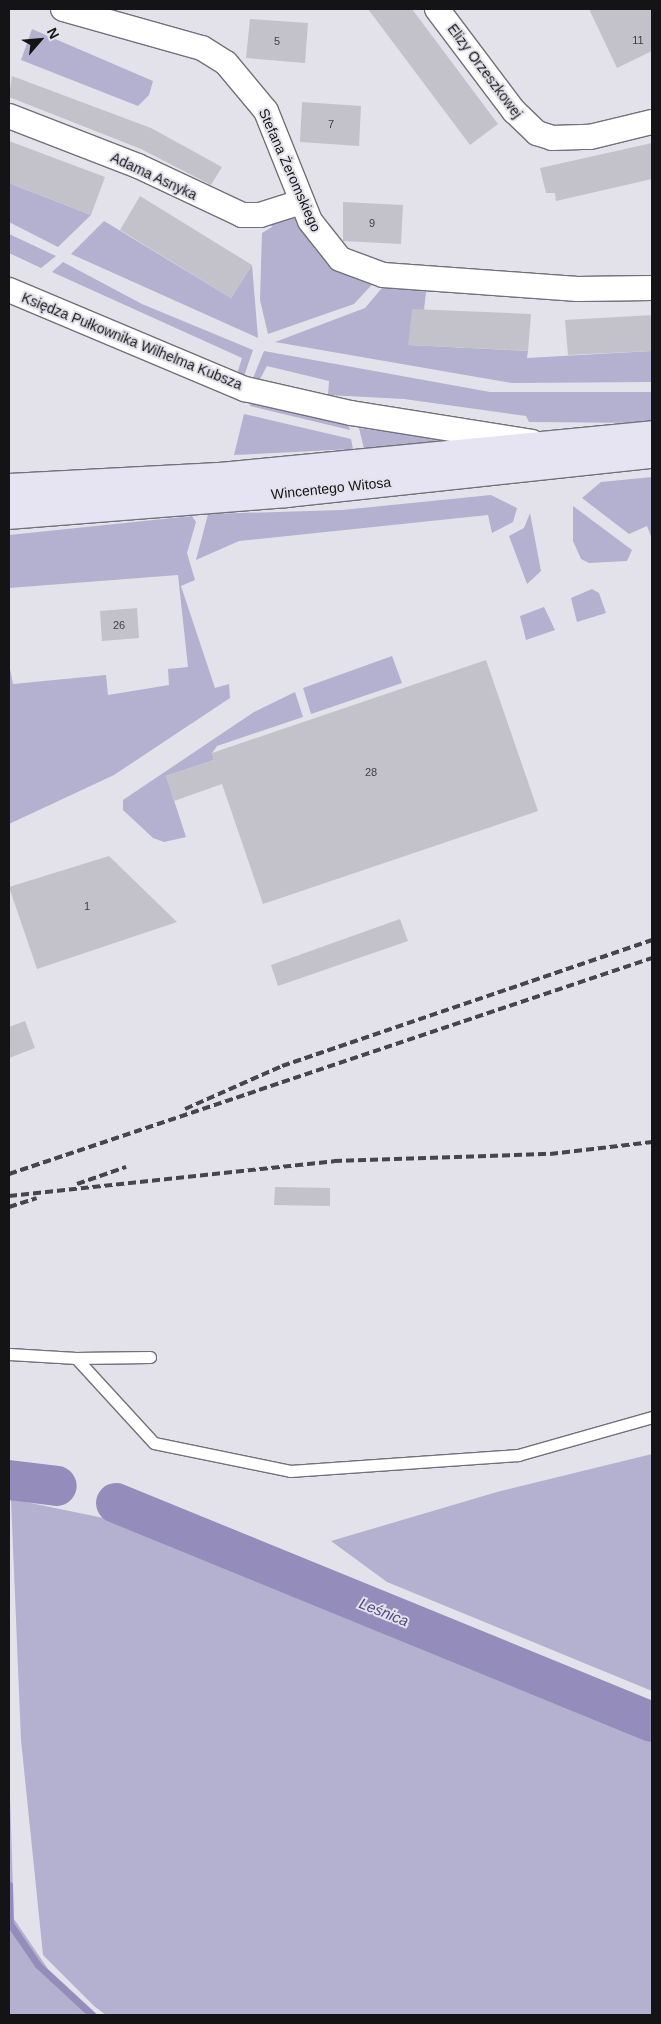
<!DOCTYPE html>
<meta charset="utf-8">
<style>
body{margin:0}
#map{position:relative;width:661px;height:2024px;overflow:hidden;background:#e3e2eb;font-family:Arial,sans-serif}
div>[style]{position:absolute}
.green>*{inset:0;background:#b4b0cf}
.stream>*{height:7px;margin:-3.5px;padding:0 3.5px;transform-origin:3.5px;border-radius:3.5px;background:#948cba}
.river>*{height:40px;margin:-20px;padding:0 20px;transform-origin:20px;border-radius:20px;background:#948cba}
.building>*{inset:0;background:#c3c2cb}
.roads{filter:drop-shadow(1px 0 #727179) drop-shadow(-1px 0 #727179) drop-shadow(0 1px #727179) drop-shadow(0 -1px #727179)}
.lane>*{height:11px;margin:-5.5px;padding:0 5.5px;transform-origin:5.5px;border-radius:5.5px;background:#fff}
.street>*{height:24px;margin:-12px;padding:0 12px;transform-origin:12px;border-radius:12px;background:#fff}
.primary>*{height:28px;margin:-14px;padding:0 14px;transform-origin:14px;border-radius:14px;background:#e6e4f3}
.rail>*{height:4px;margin-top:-2px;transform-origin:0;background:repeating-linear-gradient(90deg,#464549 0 8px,transparent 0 12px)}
span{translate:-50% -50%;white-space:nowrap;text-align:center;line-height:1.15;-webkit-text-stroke:4px #e3e2eb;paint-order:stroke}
.number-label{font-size:11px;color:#403f43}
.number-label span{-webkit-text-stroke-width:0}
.street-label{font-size:14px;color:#141316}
.water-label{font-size:15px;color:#534682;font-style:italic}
.frame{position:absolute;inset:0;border:10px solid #141316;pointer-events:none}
.north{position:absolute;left:15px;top:15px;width:50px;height:50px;-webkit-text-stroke:4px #e3e2eb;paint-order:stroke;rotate:63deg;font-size:14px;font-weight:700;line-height:20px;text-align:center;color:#141316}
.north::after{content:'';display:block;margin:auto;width:18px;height:22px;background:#141316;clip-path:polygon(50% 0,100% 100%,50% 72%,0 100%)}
</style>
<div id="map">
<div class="green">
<i style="clip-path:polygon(32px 29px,153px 81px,149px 95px,138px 106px,21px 60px)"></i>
<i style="clip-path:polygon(9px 183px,91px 215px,58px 247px,9px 222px)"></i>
<i style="clip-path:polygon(289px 210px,318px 249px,378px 278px,354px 304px,268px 334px,260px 300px,262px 233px,272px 227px,269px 220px)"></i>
<i style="clip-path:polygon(104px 221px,231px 298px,252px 265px,258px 338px,71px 254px)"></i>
<i style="clip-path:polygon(9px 234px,56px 256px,41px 268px,9px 253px)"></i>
<i style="clip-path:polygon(63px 262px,142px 304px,253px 350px,244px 376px,237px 374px,242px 358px,52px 272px)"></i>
<i style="clip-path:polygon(387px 282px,427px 283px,424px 310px,409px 345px,528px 351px,527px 358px,652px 351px,652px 382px,512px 383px,275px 342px,365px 308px)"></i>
<i style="clip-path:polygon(264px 351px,490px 392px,652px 392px,652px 423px,529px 422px,526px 416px,404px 399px,328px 395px,329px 381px,267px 366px,259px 381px,253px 378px)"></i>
<i style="clip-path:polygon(251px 401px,348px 424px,350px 430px,250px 406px)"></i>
<i style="clip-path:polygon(244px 414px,351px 439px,353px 449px,234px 455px)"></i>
<i style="clip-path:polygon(359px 428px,442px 439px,445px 445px,365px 453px)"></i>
<i style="clip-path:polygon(652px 477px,652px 539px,647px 526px,629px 534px,582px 498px,601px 482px)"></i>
<i style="clip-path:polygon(491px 495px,517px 508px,513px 522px,492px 533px,488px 515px,239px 541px,196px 560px,208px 514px,342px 510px)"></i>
<i style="clip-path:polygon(573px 506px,632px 550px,627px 561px,589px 563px,581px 559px,573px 541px)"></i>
<i style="clip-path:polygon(530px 513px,541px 571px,527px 584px,509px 536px,524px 528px)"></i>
<i style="clip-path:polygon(192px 516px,196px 522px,187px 553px,195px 580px,181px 586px,215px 688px,229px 684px,230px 698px,114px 775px,9px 824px,9px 664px,13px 684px,106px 675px,108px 695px,169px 685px,168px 669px,188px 667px,178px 575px,9px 588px,9px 535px)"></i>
<i style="clip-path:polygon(592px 589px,599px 593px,606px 613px,577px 622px,571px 598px)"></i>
<i style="clip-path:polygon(544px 607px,555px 630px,526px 640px,520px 616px)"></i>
<i style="clip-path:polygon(392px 656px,402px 683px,311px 714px,303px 688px)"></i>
<i style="clip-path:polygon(295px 692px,303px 717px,217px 746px,212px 753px,214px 760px,166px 776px,186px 837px,164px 842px,153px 838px,123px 810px,123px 800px,254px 712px)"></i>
<i style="clip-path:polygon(652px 1454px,652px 1691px,387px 1582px,331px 1541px,497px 1492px)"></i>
<i style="clip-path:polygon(11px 1499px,128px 1523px,652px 1734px,652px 2015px,106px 2015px,94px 2006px,43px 1955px,21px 1740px)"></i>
<i style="clip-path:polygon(9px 1765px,14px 1919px,48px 1969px,98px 2015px,9px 2015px)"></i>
</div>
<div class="stream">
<i style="left:9px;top:1885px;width:39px;rotate:89deg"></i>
<i style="left:10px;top:1924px;width:50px;rotate:55.7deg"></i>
<i style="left:38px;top:1965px;width:74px;rotate:42.8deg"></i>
</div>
<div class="river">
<i style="left:9px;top:1480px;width:48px;rotate:7.1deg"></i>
<i style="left:116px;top:1503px;width:579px;rotate:22.22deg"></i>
</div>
<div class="building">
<i style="clip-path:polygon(368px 9px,412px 9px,498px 124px,470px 145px)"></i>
<i style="clip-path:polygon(589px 9px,652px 9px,652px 51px,617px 68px)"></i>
<i style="clip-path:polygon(250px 19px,308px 23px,305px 63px,246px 58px)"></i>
<i style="clip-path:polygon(12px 76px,151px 128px,222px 167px,211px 185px,141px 149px,9px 97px)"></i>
<i style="clip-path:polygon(302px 102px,361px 106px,359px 146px,300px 142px)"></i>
<i style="clip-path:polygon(9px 141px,105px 177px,91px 215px,9px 183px)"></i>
<i style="clip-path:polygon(652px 143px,652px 179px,556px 201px,555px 193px,546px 193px,540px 168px)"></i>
<i style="clip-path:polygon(140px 196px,252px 265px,231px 298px,120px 230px)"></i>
<i style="clip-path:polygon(343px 202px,403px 205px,401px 244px,343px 241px)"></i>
<i style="clip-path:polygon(412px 309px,531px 314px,528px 351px,408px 345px)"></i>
<i style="clip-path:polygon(652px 315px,652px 351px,568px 355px,565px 320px)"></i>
<i style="clip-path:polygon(137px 608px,139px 638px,102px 641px,100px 611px)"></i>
<i style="clip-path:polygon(486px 660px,538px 811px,263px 904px,222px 784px,174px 801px,166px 776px,214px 760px,212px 753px)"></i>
<i style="clip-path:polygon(109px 856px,177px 922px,37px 969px,9px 887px)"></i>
<i style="clip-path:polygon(400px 919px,408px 941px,278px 986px,271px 965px)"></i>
<i style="clip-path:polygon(25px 1021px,35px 1048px,9px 1058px,9px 1027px)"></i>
<i style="clip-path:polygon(275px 1187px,330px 1188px,330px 1206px,274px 1205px)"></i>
</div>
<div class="roads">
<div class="lane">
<i style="left:9px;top:1354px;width:67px;rotate:3.4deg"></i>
<i style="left:76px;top:1358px;width:115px;rotate:47.5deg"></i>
<i style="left:154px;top:1443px;width:139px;rotate:11.6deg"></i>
<i style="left:290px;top:1471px;width:229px;rotate:-4deg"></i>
<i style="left:518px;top:1455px;width:139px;rotate:-15.8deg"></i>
<i style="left:76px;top:1358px;width:74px;rotate:-0.8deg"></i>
</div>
<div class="street">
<i style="left:63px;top:9px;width:144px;rotate:15.7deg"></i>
<i style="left:202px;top:48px;width:28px;rotate:32deg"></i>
<i style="left:226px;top:63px;width:62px;rotate:50.2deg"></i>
<i style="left:266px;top:111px;width:118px;rotate:68.2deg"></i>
<i style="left:310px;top:221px;width:48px;rotate:51.7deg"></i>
<i style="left:340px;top:259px;width:46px;rotate:20.4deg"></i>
<i style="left:383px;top:275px;width:195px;rotate:4.1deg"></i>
<i style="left:577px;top:289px;width:75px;rotate:-0.8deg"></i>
<i style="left:437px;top:9px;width:128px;rotate:53deg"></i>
<i style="left:514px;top:111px;width:32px;rotate:44deg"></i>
<i style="left:537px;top:133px;width:16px;rotate:18deg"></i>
<i style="left:552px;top:138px;width:38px;rotate:-2deg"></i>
<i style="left:590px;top:137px;width:64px;rotate:-13.6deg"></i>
<i style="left:9px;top:116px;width:138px;rotate:21.2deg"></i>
<i style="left:138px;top:166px;width:115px;rotate:25.2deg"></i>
<i style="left:242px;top:215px;width:18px"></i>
<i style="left:260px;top:215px;width:43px;rotate:-17.6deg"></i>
<i style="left:9px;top:290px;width:256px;rotate:22.8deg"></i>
<i style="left:245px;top:389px;width:109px;rotate:12.8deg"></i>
<i style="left:351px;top:413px;width:183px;rotate:9.1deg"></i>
</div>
<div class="primary">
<i style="left:9px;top:488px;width:210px;rotate:-3deg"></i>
<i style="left:219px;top:477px;width:435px;rotate:-5.5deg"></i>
<i style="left:9px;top:515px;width:278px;rotate:-4.5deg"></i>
<i style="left:286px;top:493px;width:368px;rotate:-6.1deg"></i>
</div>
</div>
<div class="rail">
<i style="left:185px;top:1109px;width:106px;rotate:-23.9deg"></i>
<i style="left:282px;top:1066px;width:391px;rotate:-18.8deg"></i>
<i style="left:9px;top:1174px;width:678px;rotate:-18.57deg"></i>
<i style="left:77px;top:1184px;width:52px;rotate:-19.1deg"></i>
<i style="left:9px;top:1196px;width:327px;rotate:-6.1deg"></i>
<i style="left:334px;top:1161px;width:216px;rotate:-1.9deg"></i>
<i style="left:550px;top:1154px;width:103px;rotate:-6.7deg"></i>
<i style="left:9px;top:1207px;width:29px;rotate:-18deg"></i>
</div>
<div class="number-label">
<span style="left:638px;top:40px">11</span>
<span style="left:277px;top:41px">5</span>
<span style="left:331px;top:124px">7</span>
<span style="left:372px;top:223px">9</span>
<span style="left:119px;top:625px">26</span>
<span style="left:371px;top:772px">28</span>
<span style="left:87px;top:906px">1</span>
</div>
<div class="street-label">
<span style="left:485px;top:71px;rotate:53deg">Elizy Orzeszkowej</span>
<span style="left:290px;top:170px;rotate:66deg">Stefana Żeromskiego</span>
<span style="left:154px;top:176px;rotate:25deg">Adama Asnyka</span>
<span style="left:132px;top:341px;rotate:22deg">Księdza Pułkownika Wilhelma Kubsza</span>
<span style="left:331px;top:488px;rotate:-6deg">Wincentego Witosa</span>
</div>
<div class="water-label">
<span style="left:384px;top:1612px;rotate:22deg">Leśnica</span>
</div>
<div class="frame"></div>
<div class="north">N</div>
</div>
